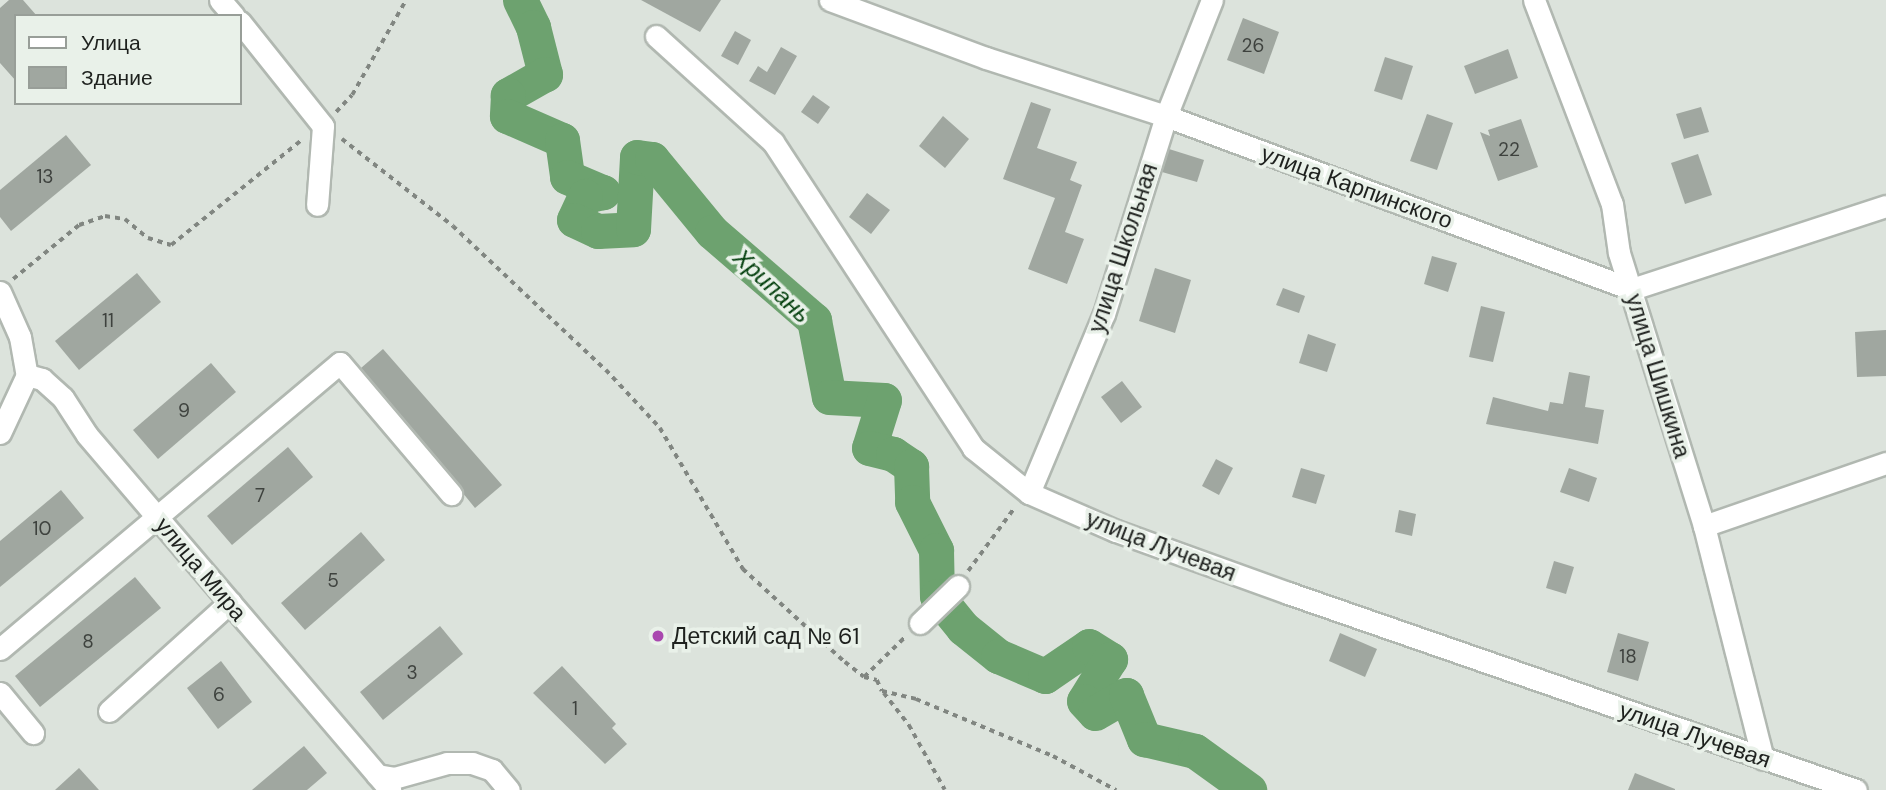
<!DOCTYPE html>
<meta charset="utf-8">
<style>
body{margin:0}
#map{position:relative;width:1886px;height:790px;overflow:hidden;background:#dce3dc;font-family:"DM Sans",sans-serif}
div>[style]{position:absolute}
.stream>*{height:6px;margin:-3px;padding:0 3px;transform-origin:3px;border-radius:3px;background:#6da26f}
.river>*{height:35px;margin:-17.5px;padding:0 17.5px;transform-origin:17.5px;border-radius:17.5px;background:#6da26f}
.building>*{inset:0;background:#a0a7a0}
.path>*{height:3.5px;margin-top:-1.75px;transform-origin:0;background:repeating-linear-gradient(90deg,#818681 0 5px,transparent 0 10px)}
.roads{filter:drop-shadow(2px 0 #b1b8b1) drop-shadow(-2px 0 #b1b8b1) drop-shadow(0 2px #b1b8b1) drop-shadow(0 -2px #b1b8b1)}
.minor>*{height:21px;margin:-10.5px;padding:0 10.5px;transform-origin:10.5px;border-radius:10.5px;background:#fff}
.dots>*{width:19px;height:19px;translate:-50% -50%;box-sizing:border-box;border:4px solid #e9f1e9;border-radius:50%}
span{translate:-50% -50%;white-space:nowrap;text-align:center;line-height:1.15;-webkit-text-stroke:7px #e9f1e9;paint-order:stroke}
.number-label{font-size:19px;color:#3e423e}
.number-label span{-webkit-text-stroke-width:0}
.street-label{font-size:23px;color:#1e211e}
.poi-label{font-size:23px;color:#1e211e}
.left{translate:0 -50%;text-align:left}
.water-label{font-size:24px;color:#05410f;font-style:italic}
.legend{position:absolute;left:14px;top:14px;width:228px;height:91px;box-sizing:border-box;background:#e9f1e9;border:2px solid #989e98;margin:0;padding:9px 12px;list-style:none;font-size:21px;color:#1e211e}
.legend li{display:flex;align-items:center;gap:14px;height:35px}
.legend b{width:35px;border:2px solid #989e98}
</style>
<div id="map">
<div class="stream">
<i style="left:1233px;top:790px;width:9px;rotate:-58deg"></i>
</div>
<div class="river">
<i style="left:520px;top:0;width:30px;rotate:64deg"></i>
<i style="left:533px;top:27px;width:49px;rotate:75.7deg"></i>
<i style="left:545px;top:74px;width:43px;rotate:150.4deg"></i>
<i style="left:508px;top:95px;width:21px;rotate:93deg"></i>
<i style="left:507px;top:116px;width:60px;rotate:23.6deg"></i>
<i style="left:562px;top:140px;width:37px;rotate:82deg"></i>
<i style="left:567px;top:177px;width:39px;rotate:23deg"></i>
<i style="left:603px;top:192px;width:18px;rotate:167deg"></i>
<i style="left:585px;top:196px;width:26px;rotate:115deg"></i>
<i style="left:574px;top:220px;width:26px;rotate:25deg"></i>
<i style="left:598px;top:231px;width:35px;rotate:-3deg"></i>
<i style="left:633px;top:229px;width:72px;rotate:-86.8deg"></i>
<i style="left:637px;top:157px;width:15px;rotate:8deg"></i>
<i style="left:652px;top:159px;width:94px;rotate:50.6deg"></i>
<i style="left:712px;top:232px;width:135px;rotate:40.8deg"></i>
<i style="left:814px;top:320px;width:78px;rotate:79deg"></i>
<i style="left:829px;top:397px;width:55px;rotate:3.1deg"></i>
<i style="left:884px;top:400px;width:50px;rotate:107.4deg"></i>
<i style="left:869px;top:448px;width:25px;rotate:14deg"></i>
<i style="left:893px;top:454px;width:22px;rotate:34deg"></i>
<i style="left:911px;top:466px;width:36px;rotate:88deg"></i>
<i style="left:912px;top:502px;width:54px;rotate:63.4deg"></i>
<i style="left:936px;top:550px;width:46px;rotate:88.8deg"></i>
<i style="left:937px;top:596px;width:41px;rotate:50.9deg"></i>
<i style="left:963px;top:628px;width:45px;rotate:38.7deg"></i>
<i style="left:998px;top:656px;width:51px;rotate:23.1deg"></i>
<i style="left:1045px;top:676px;width:53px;rotate:-34.3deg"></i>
<i style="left:1089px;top:646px;width:25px;rotate:32deg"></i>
<i style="left:1110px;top:659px;width:49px;rotate:121.8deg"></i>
<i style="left:1084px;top:701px;width:16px;rotate:47deg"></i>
<i style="left:1095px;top:713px;width:36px;rotate:-30deg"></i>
<i style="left:1126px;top:695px;width:48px;rotate:67.8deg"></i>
<i style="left:1144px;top:739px;width:52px;rotate:13.2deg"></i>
<i style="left:1195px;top:751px;width:67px;rotate:35.8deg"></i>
</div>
<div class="building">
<i style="clip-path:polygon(9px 0,23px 0,37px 16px,16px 16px,16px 81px,0 63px,0 8px)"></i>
<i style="clip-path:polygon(641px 0,721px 0,700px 32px)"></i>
<i style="clip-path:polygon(1243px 18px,1279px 32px,1264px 74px,1227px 60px)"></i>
<i style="clip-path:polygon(735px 31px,751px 40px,738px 65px,721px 56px)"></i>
<i style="clip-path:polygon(781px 47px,797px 56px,775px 95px,749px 81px,758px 66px,767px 72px)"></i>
<i style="clip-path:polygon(1508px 49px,1518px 78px,1475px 94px,1464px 66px)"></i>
<i style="clip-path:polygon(1385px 57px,1413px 66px,1402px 100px,1374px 91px)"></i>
<i style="clip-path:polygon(813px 95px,830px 107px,818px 124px,801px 112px)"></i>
<i style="clip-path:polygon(1031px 102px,1051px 109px,1037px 148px,1077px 162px,1070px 180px,1082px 185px,1065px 232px,1084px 239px,1067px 284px,1028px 269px,1055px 198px,1003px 179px)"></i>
<i style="clip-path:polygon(1701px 107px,1709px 132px,1684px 139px,1676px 114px)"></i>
<i style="clip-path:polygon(1427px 114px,1453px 123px,1437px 170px,1410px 161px)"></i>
<i style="clip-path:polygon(943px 116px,969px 139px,945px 168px,919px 146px)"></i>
<i style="clip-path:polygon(1521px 119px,1538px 167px,1498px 181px,1480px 132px,1490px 136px,1488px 130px)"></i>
<i style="clip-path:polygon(66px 135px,91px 165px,11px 231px,0 217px,0 190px)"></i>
<i style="clip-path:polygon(1169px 149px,1204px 160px,1197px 182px,1162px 172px)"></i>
<i style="clip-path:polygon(1698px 154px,1712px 195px,1685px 204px,1671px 163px)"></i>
<i style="clip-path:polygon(867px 193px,890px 210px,871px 234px,849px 217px)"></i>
<i style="clip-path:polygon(1432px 256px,1457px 263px,1448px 292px,1424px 284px)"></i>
<i style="clip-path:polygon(1155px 268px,1191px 280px,1175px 333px,1139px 321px)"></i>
<i style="clip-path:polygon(137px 273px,161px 302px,79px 370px,55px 341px)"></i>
<i style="clip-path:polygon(1283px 288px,1305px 296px,1299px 313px,1276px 305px)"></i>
<i style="clip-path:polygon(1481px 306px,1505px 312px,1493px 362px,1469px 357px)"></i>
<i style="clip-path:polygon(1886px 330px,1886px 376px,1857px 377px,1855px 332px)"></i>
<i style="clip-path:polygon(1308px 334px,1336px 344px,1327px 372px,1299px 363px)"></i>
<i style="clip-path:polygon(383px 349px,502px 485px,475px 508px,361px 368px)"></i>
<i style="clip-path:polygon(211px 363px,236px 392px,158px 459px,133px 430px)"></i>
<i style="clip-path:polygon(1569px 372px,1590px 376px,1585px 407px,1604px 410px,1598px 444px,1486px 424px,1493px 397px,1548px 411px,1550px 402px,1563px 404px)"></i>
<i style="clip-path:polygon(1122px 381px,1142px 407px,1121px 423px,1101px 397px)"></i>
<i style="clip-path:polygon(288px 447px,313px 477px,232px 545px,207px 516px)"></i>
<i style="clip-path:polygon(1216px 459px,1233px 468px,1219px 495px,1202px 486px)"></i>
<i style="clip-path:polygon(1301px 468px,1325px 475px,1316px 504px,1292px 497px)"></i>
<i style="clip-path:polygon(1569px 468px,1597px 478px,1589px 502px,1560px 492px)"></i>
<i style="clip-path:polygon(61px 490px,84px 518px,0 587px,0 541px)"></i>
<i style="clip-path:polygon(1399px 510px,1416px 514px,1412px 536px,1395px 532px)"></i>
<i style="clip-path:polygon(361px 532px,385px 560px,305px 630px,281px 603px)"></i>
<i style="clip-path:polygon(1554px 561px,1574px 567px,1566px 594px,1546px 588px)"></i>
<i style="clip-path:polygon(135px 577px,161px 608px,40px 707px,15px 676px)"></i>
<i style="clip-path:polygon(440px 626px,463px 654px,383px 720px,360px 692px)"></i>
<i style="clip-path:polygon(1340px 633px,1377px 649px,1365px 677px,1329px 661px)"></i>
<i style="clip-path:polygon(1618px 633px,1649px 642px,1638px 681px,1607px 672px)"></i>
<i style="clip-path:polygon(221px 661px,252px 702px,218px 729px,187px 688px)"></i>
<i style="clip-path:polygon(562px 666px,616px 724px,612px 728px,627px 744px,605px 764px,533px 693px)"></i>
<i style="clip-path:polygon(304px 746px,327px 773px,307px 790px,252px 790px)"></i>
<i style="clip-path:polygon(79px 768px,99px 790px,55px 790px)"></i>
<i style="clip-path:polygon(1635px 773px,1675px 789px,1675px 790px,1628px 790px)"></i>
</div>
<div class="path">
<i style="left:336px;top:112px;width:23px;rotate:-47deg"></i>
<i style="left:352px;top:95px;width:109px;rotate:-60.4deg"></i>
<i style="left:342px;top:139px;width:141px;rotate:38.1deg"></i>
<i style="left:453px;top:226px;width:210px;rotate:43.3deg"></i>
<i style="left:606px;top:370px;width:79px;rotate:47deg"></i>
<i style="left:660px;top:428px;width:164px;rotate:59.5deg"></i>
<i style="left:743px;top:569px;width:138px;rotate:42.4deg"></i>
<i style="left:845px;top:662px;width:24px;rotate:38deg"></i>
<i style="left:864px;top:677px;width:59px;rotate:-44.3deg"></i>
<i style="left:13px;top:279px;width:85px;rotate:-39.3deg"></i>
<i style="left:79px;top:225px;width:28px;rotate:-19deg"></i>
<i style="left:105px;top:216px;width:20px;rotate:9deg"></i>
<i style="left:125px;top:219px;width:30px;rotate:40deg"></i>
<i style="left:148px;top:238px;width:24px;rotate:17deg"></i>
<i style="left:171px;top:245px;width:169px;rotate:-38.8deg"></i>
<i style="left:968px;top:571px;width:79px;rotate:-53.7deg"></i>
<i style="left:864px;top:677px;width:13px;rotate:13deg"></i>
<i style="left:877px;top:680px;width:12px;rotate:66deg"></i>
<i style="left:882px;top:691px;width:35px;rotate:13deg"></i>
<i style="left:916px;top:699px;width:148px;rotate:22.6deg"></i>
<i style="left:1053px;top:756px;width:72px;rotate:28.4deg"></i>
<i style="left:884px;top:693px;width:41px;rotate:52deg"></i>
<i style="left:909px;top:725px;width:74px;rotate:61deg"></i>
</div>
<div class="roads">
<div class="minor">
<i style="left:220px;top:0;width:21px;rotate:49deg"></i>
<i style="left:830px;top:0;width:166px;rotate:20.4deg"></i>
<i style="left:986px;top:58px;width:189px;rotate:17.9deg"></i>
<i style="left:1166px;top:116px;width:497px;rotate:20.4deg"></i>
<i style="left:1632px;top:289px;width:267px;rotate:-18.1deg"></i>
<i style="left:1534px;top:0;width:218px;rotate:69.1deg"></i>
<i style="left:1612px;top:204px;width:49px;rotate:81.9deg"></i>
<i style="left:1619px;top:253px;width:286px;rotate:72.7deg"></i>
<i style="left:1704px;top:526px;width:240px;rotate:75.8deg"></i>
<i style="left:240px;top:22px;width:133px;rotate:51.4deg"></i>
<i style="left:323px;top:126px;width:79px;rotate:94.3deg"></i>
<i style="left:656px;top:36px;width:158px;rotate:42.2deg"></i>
<i style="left:773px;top:142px;width:366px;rotate:56.8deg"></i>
<i style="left:973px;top:448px;width:72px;rotate:38.8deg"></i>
<i style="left:1029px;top:493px;width:95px;rotate:23.6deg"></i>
<i style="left:1116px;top:531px;width:183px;rotate:19.8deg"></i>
<i style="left:1288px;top:593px;width:601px;rotate:19.13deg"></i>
<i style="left:0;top:292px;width:49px;rotate:66deg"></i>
<i style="left:20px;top:337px;width:39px;rotate:80deg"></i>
<i style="left:27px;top:375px;width:64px;rotate:115deg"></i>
<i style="left:27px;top:375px;width:16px;rotate:15deg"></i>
<i style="left:42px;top:379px;width:28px;rotate:42deg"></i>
<i style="left:63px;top:398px;width:44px;rotate:57deg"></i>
<i style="left:87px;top:435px;width:467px;rotate:49.5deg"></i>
<i style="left:1029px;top:493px;width:194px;rotate:-67.3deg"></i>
<i style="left:1104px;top:314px;width:207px;rotate:-72.6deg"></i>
<i style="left:1166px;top:116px;width:125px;rotate:-68.4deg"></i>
<i style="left:1704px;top:526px;width:193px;rotate:-19.1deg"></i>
<i style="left:920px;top:623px;width:53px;rotate:-44.2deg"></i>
<i style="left:0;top:649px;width:444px;rotate:-40.1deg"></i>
<i style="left:340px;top:363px;width:172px;rotate:49.7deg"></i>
<i style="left:0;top:693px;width:52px;rotate:50.5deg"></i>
<i style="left:109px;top:711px;width:163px;rotate:-42deg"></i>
<i style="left:377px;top:775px;width:17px;rotate:10deg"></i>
<i style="left:394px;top:778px;width:55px;rotate:-15.8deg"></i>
<i style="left:447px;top:763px;width:25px"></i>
<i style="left:472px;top:763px;width:21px;rotate:19deg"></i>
<i style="left:492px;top:770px;width:26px;rotate:50deg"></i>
</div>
</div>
<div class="dots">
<i style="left:658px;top:636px;background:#a948af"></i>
</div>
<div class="number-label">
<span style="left:1253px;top:46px">26</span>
<span style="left:1509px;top:150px">22</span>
<span style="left:45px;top:177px">13</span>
<span style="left:108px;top:321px">11</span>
<span style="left:184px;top:411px">9</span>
<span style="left:260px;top:496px">7</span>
<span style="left:42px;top:529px">10</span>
<span style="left:333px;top:581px">5</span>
<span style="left:88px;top:642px">8</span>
<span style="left:1628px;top:657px">18</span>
<span style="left:412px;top:673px">3</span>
<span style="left:219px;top:695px">6</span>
<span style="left:575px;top:709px">1</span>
</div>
<div class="street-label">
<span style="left:1357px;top:187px;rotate:20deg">улица Карпинского</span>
<span style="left:1123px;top:248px;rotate:-72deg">улица Школьная</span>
<span style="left:1658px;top:376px;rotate:73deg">улица Шишкина</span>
<span style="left:1161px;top:546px;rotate:21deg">улица Лучевая</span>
<span style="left:201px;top:569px;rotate:50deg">улица Мира</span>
<span style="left:1695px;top:735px;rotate:19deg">улица Лучевая</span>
</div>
<div class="poi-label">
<span class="left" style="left:672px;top:636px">Детский сад № 61</span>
</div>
<div class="water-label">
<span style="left:772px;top:286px;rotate:43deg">Хрипань</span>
</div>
<ul class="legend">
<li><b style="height:9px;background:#fff"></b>Улица</li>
<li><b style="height:19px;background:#a0a7a0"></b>Здание</li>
</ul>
</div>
